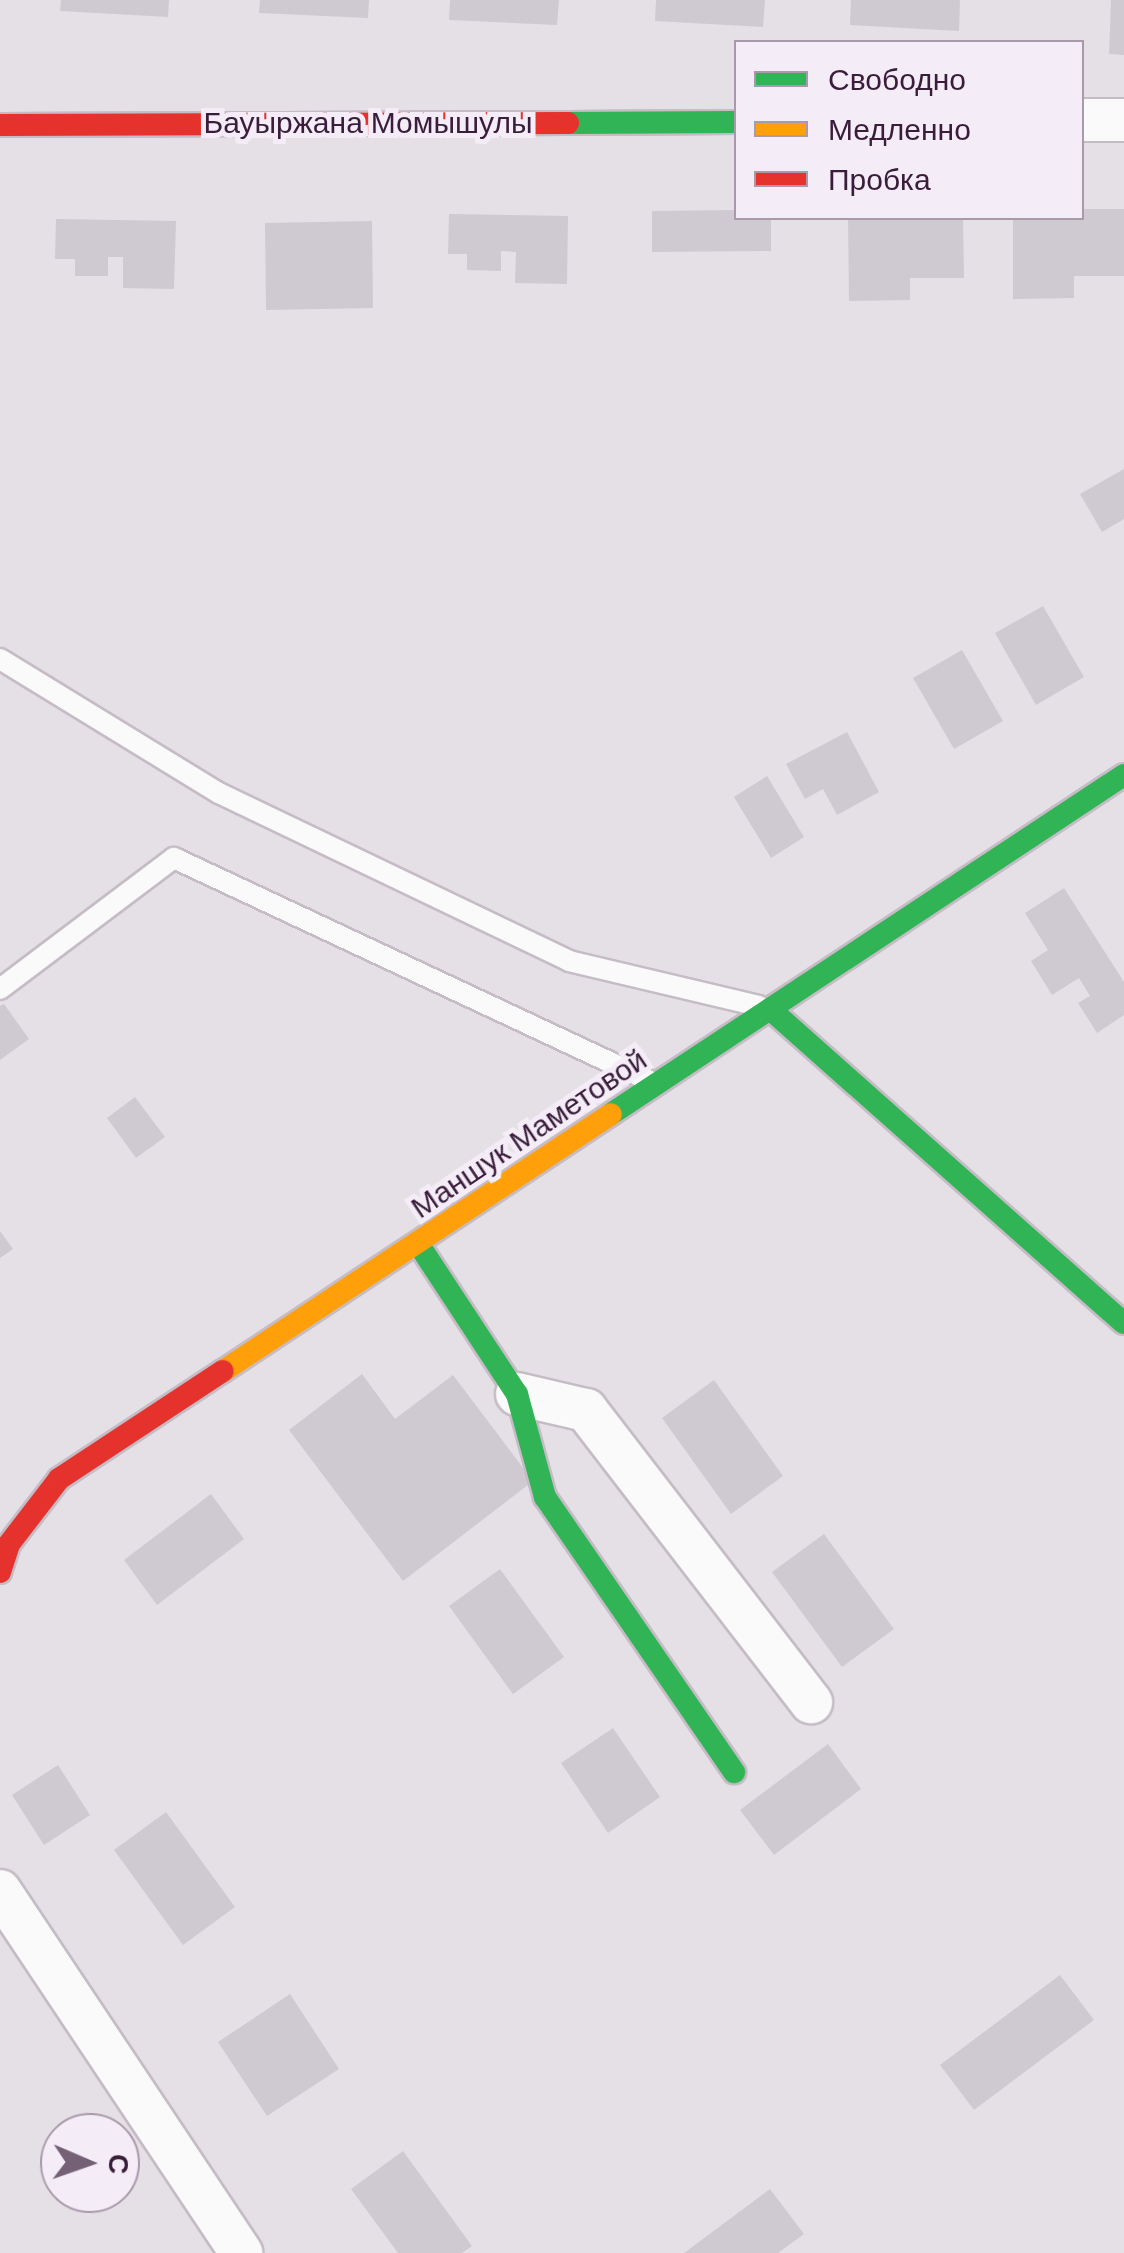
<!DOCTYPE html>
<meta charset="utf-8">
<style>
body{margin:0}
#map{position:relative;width:1124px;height:2253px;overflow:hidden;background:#e5e0e6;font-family:"DM Sans",sans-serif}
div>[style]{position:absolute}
.building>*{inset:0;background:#cfc9d1}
.roads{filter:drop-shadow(2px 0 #c5bcc6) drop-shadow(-2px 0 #c5bcc6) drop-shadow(0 2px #c5bcc6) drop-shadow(0 -2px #c5bcc6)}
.lane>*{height:20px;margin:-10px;padding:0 10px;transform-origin:10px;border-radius:10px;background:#fbfafb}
.street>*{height:42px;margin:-21px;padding:0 21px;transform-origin:21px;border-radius:21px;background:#fbfafb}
.fast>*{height:22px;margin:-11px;padding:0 11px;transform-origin:11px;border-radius:11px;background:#30b455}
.slow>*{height:22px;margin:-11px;padding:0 11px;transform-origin:11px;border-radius:11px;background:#ff9f0a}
.jam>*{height:22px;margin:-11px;padding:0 11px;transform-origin:11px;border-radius:11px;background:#e5322d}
span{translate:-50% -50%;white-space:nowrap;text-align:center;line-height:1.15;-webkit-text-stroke:10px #f4ecf7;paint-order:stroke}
.street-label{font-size:30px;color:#391d3a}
.legend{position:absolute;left:734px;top:40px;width:350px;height:180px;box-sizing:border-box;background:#f4ecf7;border:2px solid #a999ab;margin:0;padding:12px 18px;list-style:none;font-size:30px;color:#391d3a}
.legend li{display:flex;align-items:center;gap:20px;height:50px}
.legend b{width:50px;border:2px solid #a999ab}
.north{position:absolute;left:40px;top:2113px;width:100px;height:100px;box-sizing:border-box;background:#f4ecf7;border:2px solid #a999ab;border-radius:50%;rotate:92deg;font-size:28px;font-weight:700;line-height:40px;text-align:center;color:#391d3a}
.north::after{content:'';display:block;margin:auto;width:35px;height:45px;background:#756176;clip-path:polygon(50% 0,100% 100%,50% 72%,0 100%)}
</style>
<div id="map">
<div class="building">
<i style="clip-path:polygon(61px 0,169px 0,168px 17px,60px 11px)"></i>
<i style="clip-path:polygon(260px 0,369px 0,368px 18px,259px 13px)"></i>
<i style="clip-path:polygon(450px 0,559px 0,557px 25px,449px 20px)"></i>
<i style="clip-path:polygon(656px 0,765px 0,763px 27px,655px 21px)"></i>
<i style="clip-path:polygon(851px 0,960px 0,959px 31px,850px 25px)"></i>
<i style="clip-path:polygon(1111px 0,1124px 0,1124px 55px,1109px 54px)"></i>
<i style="clip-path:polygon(1082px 209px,1124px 209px,1124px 276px,1074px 276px,1074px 298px,1013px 299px,1013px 218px,1082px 218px)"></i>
<i style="clip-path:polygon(736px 210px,736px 218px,771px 218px,771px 251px,652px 252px,652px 211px)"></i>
<i style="clip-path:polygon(449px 214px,568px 216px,567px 284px,515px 283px,516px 252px,501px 251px,501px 271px,467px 270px,467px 254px,448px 254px)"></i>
<i style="clip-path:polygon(848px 218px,963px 218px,964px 278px,910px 278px,910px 300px,849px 301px)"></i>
<i style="clip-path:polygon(56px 219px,176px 221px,174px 289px,123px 288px,123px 257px,108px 257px,108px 276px,75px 276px,75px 259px,55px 259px)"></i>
<i style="clip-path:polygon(372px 221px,373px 308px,266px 310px,265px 223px)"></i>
<i style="clip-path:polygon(1124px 469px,1124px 519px,1102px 532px,1080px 494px)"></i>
<i style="clip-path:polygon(1043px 606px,1084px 677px,1036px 705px,995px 633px)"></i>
<i style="clip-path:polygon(962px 650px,1003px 721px,954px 749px,913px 678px)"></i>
<i style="clip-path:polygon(847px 732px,879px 792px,837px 815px,823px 789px,805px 799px,786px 764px)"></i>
<i style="clip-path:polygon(767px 776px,804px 837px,771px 858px,734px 797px)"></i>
<i style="clip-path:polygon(1064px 888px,1124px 982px,1124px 1015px,1097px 1033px,1078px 1003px,1090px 996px,1079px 978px,1052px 995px,1031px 961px,1048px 950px,1025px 913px)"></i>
<i style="clip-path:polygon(4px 1004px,29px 1039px,0 1060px,0 1006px)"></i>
<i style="clip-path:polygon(135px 1097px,165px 1137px,136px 1158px,107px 1118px)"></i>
<i style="clip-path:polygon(0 1231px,13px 1249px,0 1258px)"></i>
<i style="clip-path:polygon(362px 1374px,395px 1419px,453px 1375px,533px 1481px,403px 1581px,289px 1430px)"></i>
<i style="clip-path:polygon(714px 1380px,783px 1476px,731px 1514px,662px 1418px)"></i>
<i style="clip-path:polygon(211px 1494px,244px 1539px,157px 1605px,124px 1560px)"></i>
<i style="clip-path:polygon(824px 1534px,894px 1629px,842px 1667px,772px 1572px)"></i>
<i style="clip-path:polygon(500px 1569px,564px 1657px,513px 1694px,449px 1606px)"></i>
<i style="clip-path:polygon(613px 1728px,660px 1797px,608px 1833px,561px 1763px)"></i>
<i style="clip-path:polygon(828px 1744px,861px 1789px,774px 1855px,740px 1810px)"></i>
<i style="clip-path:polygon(58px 1765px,90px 1815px,44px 1845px,12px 1795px)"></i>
<i style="clip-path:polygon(166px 1812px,235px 1907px,183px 1945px,114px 1850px)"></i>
<i style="clip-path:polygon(1060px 1975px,1094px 2020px,974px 2110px,940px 2065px)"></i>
<i style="clip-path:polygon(290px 1994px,339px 2069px,267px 2116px,218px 2042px)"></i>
<i style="clip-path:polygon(403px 2151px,472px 2246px,462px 2253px,398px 2253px,351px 2189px)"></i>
<i style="clip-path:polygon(770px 2189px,804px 2234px,778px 2253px,684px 2253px)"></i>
</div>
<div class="roads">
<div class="lane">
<i style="left:0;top:659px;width:257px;rotate:31.5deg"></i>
<i style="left:219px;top:793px;width:388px;rotate:25.6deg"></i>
<i style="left:569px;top:961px;width:195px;rotate:13.3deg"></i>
<i style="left:0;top:989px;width:218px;rotate:-37deg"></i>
<i style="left:174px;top:858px;width:526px;rotate:25.1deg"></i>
</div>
<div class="street">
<i style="left:1082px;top:120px;width:42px"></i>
<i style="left:517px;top:1394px;width:71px;rotate:13.1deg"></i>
<i style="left:586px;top:1410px;width:369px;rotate:52.4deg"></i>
<i style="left:0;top:1891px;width:435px;rotate:56.3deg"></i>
</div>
<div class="fast">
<i style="left:568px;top:123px;width:168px;rotate:-0.3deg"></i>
<i style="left:770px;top:1009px;width:473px;rotate:41.6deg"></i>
<i style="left:611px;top:1114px;width:615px;rotate:-33.46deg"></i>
<i style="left:419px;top:1245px;width:178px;rotate:56.7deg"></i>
<i style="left:517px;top:1394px;width:107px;rotate:74.8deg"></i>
<i style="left:545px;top:1497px;width:334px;rotate:55.5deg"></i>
</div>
<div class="slow">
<i style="left:223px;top:1371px;width:465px;rotate:-33.5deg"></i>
</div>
<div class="jam">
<i style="left:0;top:125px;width:568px;rotate:-0.2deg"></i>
<i style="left:0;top:1572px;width:29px;rotate:-72deg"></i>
<i style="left:9px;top:1544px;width:82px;rotate:-52.4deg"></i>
<i style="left:59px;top:1479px;width:196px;rotate:-33.4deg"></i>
</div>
</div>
<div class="street-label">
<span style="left:368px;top:123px">Бауыржана Момышулы</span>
<span style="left:529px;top:1134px;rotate:-34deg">Маншук Маметовой</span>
</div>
<ul class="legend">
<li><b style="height:12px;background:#30b455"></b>Свободно</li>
<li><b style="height:12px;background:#ff9f0a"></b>Медленно</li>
<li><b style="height:12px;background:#e5322d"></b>Пробка</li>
</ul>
<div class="north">С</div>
</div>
